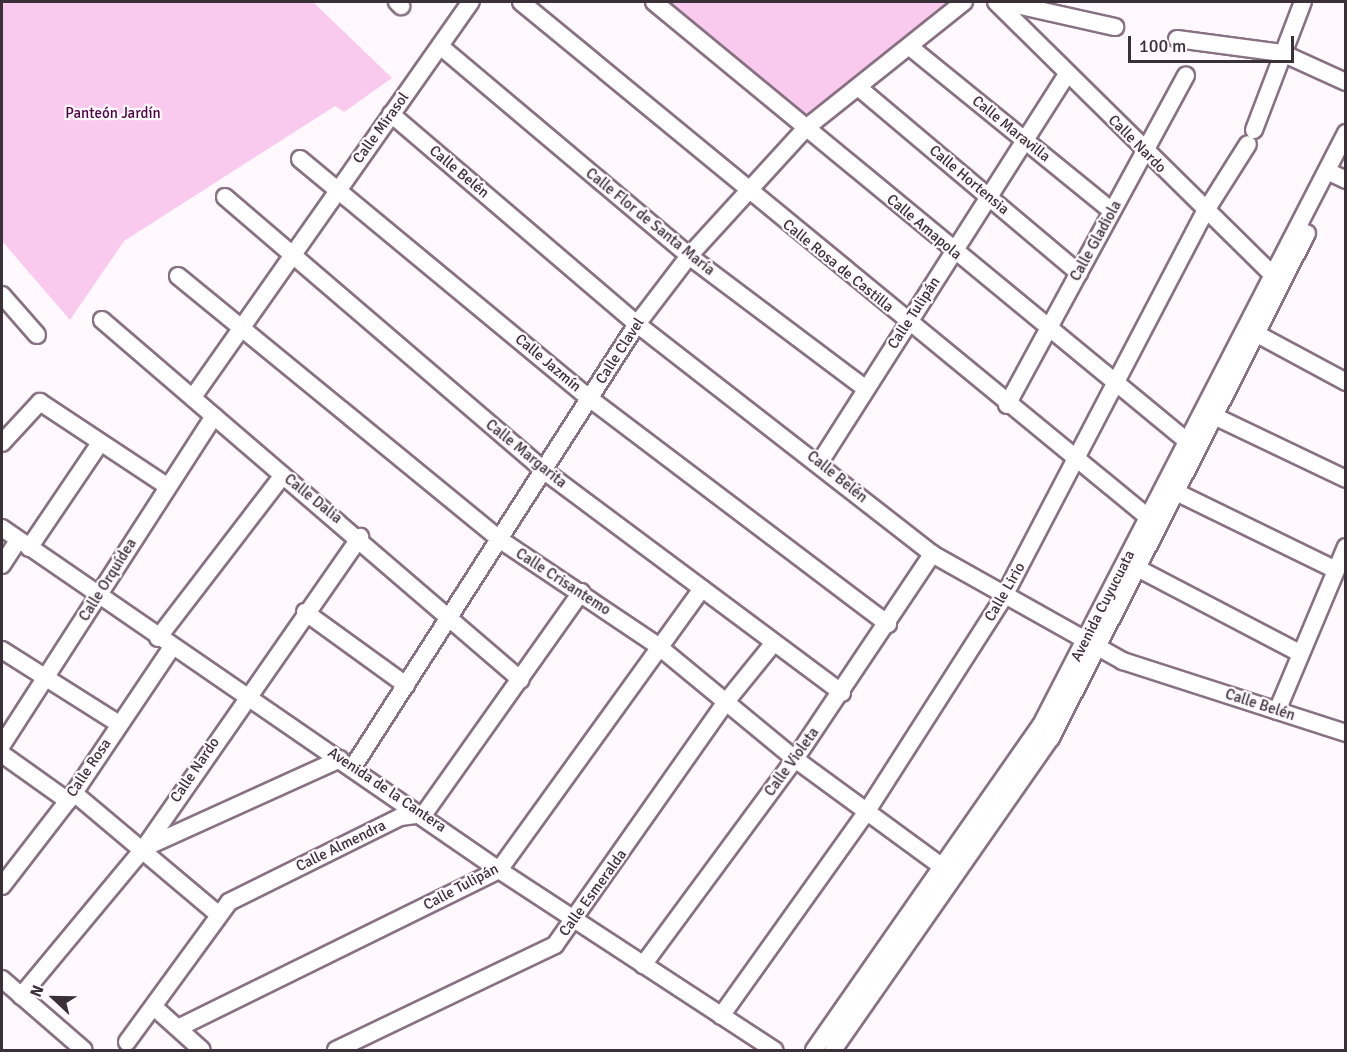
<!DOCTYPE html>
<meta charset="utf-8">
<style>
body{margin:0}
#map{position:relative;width:1347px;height:1052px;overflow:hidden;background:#fff9fd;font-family:Signika,sans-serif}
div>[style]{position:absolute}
.green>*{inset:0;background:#f9caed}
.roads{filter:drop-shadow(2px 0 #887182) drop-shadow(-2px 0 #887182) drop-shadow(0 2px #887182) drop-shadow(0 -2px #887182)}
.minor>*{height:16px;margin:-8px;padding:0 8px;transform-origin:8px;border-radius:8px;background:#fff}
span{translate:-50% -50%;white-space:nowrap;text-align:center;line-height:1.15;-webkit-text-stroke:4.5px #fff9fd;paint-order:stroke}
.park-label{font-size:15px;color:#4c0243}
.street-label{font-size:15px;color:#3a3037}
.frame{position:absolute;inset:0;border:3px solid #3a3037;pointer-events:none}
.north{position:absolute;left:24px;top:968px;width:60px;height:60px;-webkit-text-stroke:4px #fff9fd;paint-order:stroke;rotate:292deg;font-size:16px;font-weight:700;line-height:24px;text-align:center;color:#3a3037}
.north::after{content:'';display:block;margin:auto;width:21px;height:27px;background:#3a3037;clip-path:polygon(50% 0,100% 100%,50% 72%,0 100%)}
.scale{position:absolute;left:1128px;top:36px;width:166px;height:27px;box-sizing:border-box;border:3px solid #3a3037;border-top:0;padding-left:8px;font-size:18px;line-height:21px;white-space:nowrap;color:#3a3037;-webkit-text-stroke:4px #fff9fd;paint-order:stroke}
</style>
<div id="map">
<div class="green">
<i style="clip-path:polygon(2px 2px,313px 2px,392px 78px,344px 112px,335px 106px,124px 241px,70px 320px,2px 241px)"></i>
<i style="clip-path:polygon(668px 2px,954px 2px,807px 117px)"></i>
</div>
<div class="roads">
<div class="minor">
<i style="left:397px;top:2px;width:6px;rotate:45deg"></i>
<i style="left:521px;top:2px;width:821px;rotate:39.41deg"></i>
<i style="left:654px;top:2px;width:700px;rotate:39.49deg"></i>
<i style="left:996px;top:2px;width:397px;rotate:44.6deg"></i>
<i style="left:1003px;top:2px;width:115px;rotate:12.6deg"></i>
<i style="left:1177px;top:39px;width:106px;rotate:7.6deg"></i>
<i style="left:1282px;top:53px;width:70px;rotate:24.4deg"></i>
<i style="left:440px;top:46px;width:326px;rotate:40.1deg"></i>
<i style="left:689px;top:256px;width:221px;rotate:36.9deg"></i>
<i style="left:910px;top:47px;width:260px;rotate:39.1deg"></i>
<i style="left:858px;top:87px;width:289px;rotate:40.1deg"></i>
<i style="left:391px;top:114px;width:323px;rotate:40.5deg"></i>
<i style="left:637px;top:324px;width:374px;rotate:37.9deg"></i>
<i style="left:932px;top:554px;width:219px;rotate:29.3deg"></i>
<i style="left:1123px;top:661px;width:234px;rotate:17.9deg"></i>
<i style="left:1254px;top:130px;width:137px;rotate:-69.1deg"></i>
<i style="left:300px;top:159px;width:375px;rotate:39.6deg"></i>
<i style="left:589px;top:398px;width:375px;rotate:37.1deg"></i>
<i style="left:1327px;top:171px;width:21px;rotate:25deg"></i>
<i style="left:225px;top:197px;width:419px;rotate:40.6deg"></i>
<i style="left:543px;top:470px;width:373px;rotate:36.7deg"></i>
<i style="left:178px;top:276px;width:415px;rotate:39.3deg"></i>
<i style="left:499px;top:539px;width:192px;rotate:33.9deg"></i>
<i style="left:658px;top:646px;width:178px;rotate:39.5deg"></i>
<i style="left:795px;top:759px;width:193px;rotate:36.2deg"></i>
<i style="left:2px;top:295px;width:53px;rotate:48.8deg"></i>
<i style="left:102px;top:320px;width:552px;rotate:40.67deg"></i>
<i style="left:1257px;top:334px;width:101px;rotate:28.3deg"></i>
<i style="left:193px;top:397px;width:483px;rotate:-54.9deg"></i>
<i style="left:1007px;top:405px;width:375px;rotate:-61.5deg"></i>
<i style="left:1214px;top:416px;width:146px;rotate:25.5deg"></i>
<i style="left:2px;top:443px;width:56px;rotate:-47.2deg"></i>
<i style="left:40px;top:402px;width:152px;rotate:33.5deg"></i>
<i style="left:820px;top:462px;width:460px;rotate:-57.5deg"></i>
<i style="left:1176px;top:492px;width:178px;rotate:26deg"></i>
<i style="left:2px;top:528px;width:603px;rotate:34.53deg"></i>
<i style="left:499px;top:870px;width:329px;rotate:33.2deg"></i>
<i style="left:29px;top:548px;width:127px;rotate:-55.9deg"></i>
<i style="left:2px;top:565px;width:30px;rotate:-57deg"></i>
<i style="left:1139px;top:569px;width:182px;rotate:27.6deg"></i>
<i style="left:305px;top:612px;width:125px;rotate:35.9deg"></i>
<i style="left:158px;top:638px;width:205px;rotate:-52.5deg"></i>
<i style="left:2px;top:650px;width:138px;rotate:32.3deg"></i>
<i style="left:1277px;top:711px;width:178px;rotate:-67.2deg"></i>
<i style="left:2px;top:745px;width:391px;rotate:-57.2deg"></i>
<i style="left:2px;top:754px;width:81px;rotate:35.5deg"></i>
<i style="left:353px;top:767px;width:526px;rotate:-57.34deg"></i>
<i style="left:637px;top:324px;width:86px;rotate:-52.6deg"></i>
<i style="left:689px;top:256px;width:173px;rotate:-47.6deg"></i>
<i style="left:806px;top:128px;width:202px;rotate:-38.6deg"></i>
<i style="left:74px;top:793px;width:189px;rotate:40.1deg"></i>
<i style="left:144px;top:848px;width:215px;rotate:-24.4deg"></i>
<i style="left:2px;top:886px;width:118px;rotate:-52.3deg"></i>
<i style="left:74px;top:793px;width:176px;rotate:-56.1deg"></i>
<i style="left:643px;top:965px;width:256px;rotate:-53.6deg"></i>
<i style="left:795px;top:759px;width:247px;rotate:-56.2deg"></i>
<i style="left:2px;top:979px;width:108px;rotate:40.9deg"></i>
<i style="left:21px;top:996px;width:192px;rotate:-50.3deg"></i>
<i style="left:144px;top:848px;width:379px;rotate:-55.2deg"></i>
<i style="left:154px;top:1007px;width:64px;rotate:41.9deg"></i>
<i style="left:721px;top:1016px;width:252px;rotate:-54.5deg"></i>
<i style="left:867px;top:811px;width:253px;rotate:-57.4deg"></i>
<i style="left:1003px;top:598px;width:436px;rotate:-62.4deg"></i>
<i style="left:1205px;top:212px;width:80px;rotate:-57.7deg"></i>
<i style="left:178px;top:1028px;width:358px;rotate:-26.2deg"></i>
<i style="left:499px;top:870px;width:347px;rotate:-54.2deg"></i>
<i style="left:127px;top:1042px;width:173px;rotate:-53.9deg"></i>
<i style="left:229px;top:902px;width:191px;rotate:-26.4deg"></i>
<i style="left:400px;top:817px;width:24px;rotate:-7deg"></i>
<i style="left:424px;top:814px;width:272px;rotate:-54.7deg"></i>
<i style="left:336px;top:1050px;width:243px;rotate:-25.6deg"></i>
<i style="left:555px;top:945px;width:296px;rotate:-54.9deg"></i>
<i style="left:725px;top:703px;width:76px;rotate:-50.9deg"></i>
<i style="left:814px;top:1050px;width:396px;rotate:-55.1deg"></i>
<i style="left:1041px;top:725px;width:666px;rotate:-62.74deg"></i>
<i style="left:833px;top:1050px;width:381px;rotate:-55.1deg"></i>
<i style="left:1051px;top:738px;width:566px;rotate:-63.12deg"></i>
</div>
</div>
<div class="park-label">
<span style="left:113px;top:114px">Panteón Jardín</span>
</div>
<div class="street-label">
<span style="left:381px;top:128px;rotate:-54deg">Calle Mirasol</span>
<span style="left:1011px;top:129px;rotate:39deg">Calle Maravilla</span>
<span style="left:1137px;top:144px;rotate:45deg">Calle Nardo</span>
<span style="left:459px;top:172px;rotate:40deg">Calle Belén</span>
<span style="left:969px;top:180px;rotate:40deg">Calle Hortensia</span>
<span style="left:650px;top:222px;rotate:39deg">Calle Flor de Santa María</span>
<span style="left:924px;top:227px;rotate:40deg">Calle Amapola</span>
<span style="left:1096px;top:241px;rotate:-61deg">Calle Gladiola</span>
<span style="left:838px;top:266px;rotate:39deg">Calle Rosa de Castilla</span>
<span style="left:914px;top:313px;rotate:-57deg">Calle Tulipán</span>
<span style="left:620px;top:351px;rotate:-57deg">Calle Clavel</span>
<span style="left:548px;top:363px;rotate:40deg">Calle Jazmín</span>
<span style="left:526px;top:454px;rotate:39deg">Calle Margarita</span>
<span style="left:837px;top:477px;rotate:39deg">Calle Belén</span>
<span style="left:313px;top:499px;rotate:39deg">Calle Dalia</span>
<span style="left:108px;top:580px;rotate:-58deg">Calle Orquídea</span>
<span style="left:563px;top:582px;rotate:33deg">Calle Crisantemo</span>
<span style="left:1005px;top:592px;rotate:-60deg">Calle Lirio</span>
<span style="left:1103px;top:606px;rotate:-63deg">Avenida Cuyucuata</span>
<span style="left:1260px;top:705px;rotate:18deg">Calle Belén</span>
<span style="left:792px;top:762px;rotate:-54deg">Calle Violeta</span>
<span style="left:89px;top:768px;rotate:-56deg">Calle Rosa</span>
<span style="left:195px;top:770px;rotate:-56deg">Calle Nardo</span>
<span style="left:387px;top:790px;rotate:34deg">Avenida de la Cantera</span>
<span style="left:341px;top:846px;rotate:-26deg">Calle Almendra</span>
<span style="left:461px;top:887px;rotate:-28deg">Calle Tulipán</span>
<span style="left:593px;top:893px;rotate:-54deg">Calle Esmeralda</span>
</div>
<div class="frame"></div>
<div class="north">N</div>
<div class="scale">100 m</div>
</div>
